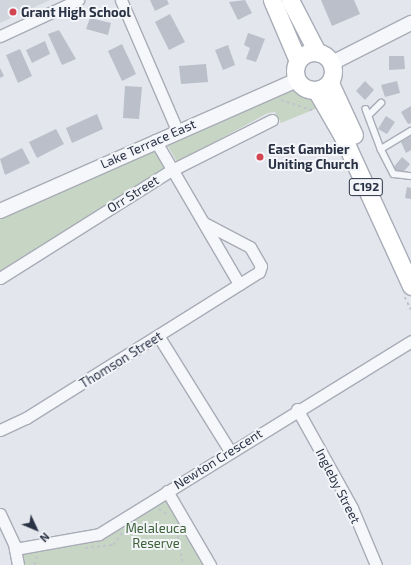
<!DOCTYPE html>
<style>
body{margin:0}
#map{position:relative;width:411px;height:565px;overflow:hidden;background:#e3e6ec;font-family:"Exo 2",sans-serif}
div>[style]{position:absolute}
.built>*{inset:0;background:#d1d5de}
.green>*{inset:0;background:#c7d6c4}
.building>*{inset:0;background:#babfca}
.path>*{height:1.5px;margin-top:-0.75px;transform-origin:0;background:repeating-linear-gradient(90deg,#c1c4cb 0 3px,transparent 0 6px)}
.roads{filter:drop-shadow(1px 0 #a8acb7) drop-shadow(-1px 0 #a8acb7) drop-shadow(0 1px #a8acb7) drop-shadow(0 -1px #a8acb7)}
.service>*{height:5.5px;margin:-2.75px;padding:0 2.75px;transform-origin:2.75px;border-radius:2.75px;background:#f6f7fa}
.minor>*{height:11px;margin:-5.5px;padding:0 5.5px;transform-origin:5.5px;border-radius:5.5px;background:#f6f7fa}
.tertiary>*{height:14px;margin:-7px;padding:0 7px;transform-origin:7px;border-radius:7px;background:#f6f7fa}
.primary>*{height:17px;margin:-8.5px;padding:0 8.5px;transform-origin:8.5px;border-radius:8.5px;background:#fff}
.primary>.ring{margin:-8.5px;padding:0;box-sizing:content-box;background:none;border:17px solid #fff;border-radius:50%}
.dots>*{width:11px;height:11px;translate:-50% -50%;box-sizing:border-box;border:2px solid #f3f5f9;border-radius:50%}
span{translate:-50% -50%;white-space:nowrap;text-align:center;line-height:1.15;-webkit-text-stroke:4px #f3f5f9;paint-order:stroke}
.shield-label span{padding:1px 3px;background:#f3f5f9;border:1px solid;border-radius:3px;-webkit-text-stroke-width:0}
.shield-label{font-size:12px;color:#2a3245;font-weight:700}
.poi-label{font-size:13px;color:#2a3245;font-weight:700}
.left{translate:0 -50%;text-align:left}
.street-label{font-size:13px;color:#2a3245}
.park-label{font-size:13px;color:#3c6137}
.north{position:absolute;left:16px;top:509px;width:40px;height:40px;-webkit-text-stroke:3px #f3f5f9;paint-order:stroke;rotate:134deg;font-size:11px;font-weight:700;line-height:16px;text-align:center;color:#2a3245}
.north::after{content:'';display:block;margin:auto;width:14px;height:18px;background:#2a3245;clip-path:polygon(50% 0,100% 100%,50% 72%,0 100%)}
</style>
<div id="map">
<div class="built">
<i style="clip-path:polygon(0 0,50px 0,0 23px)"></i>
</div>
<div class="green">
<i style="clip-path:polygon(288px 86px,297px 94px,312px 98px,320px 107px,281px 123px,275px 112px,268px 113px,177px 162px,165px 141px)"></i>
<i style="clip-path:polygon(155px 145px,166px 169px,0 273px,0 216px)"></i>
<i style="clip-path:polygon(165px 497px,205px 565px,24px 565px,22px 552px,100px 539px)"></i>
</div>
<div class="building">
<i style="clip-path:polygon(150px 0,167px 0,169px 4px,155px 11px)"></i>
<i style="clip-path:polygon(245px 0,252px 13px,238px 20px,229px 2px)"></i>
<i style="clip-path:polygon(321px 0,354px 0,360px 14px,332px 26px)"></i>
<i style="clip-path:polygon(170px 14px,185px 42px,169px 50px,155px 22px)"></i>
<i style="clip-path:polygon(90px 18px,111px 23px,108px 35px,86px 29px)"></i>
<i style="clip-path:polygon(59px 30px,76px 59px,62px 65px,48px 34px)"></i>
<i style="clip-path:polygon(248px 33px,265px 39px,256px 62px,246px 59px,250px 48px,244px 45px)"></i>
<i style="clip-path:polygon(45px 41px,50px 54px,32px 63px,26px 50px)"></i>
<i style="clip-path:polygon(122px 44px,136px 74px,122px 81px,108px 51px)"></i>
<i style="clip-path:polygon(228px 45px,235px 65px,223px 70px,215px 50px)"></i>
<i style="clip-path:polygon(20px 49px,32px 76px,18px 83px,6px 55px)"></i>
<i style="clip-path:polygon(389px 56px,404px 56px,405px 69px,389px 70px)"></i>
<i style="clip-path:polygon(206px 64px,208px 82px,181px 84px,179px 66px)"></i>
<i style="clip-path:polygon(0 68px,4px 76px,0 78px)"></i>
<i style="clip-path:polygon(365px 81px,374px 90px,365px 100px,356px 91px)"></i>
<i style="clip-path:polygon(397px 81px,400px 93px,385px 97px,381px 85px)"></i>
<i style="clip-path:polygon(125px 86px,142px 87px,139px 119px,123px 118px)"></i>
<i style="clip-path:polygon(411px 106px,411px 123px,408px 124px,401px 112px)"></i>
<i style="clip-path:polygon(97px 114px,103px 129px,72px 143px,66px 128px)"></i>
<i style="clip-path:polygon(386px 116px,395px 122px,387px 134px,378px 129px)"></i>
<i style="clip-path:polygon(56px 129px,64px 144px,37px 158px,29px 142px)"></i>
<i style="clip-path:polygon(411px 136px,411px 150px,406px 153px,401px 142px)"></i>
<i style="clip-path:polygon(22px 148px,30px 163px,5px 175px,0 159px)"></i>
<i style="clip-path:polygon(402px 157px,410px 164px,401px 175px,393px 168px)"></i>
<i style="clip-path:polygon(407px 187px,411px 188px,411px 199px,405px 198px)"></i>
</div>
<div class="path">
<i style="left:281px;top:100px;width:33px;rotate:18deg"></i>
<i style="left:405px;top:297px;width:14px;rotate:65deg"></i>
<i style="left:159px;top:509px;width:11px;rotate:34deg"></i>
<i style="left:177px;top:530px;width:36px;rotate:80deg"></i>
<i style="left:85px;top:548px;width:28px;rotate:-6deg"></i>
<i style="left:113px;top:545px;width:15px;rotate:-53deg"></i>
<i style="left:34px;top:565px;width:9px;rotate:-72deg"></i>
</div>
<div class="roads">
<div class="service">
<i style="left:366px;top:109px;width:43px;rotate:69.4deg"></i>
<i style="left:381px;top:149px;width:35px;rotate:-31deg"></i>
<i style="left:369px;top:115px;width:17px;rotate:-45deg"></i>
<i style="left:381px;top:149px;width:28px;rotate:63deg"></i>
<i style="left:394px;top:174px;width:17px;rotate:7deg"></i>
</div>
<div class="minor">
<i style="left:121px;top:0;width:142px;rotate:66.7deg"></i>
<i style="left:0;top:36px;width:86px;rotate:-24.8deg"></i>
<i style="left:155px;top:140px;width:167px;rotate:59.7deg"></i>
<i style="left:0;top:278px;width:201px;rotate:-32.2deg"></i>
<i style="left:170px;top:171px;width:114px;rotate:-26.6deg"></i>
<i style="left:159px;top:337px;width:134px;rotate:58.1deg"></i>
<i style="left:297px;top:409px;width:113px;rotate:60.9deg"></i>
<i style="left:352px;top:508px;width:62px;rotate:67.2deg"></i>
<i style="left:0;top:430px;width:29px;rotate:-25deg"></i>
<i style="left:26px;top:418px;width:275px;rotate:-32.1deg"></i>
<i style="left:259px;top:272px;width:6px;rotate:-72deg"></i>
<i style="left:261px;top:266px;width:22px;rotate:-120deg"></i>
<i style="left:250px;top:247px;width:52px;rotate:-152.4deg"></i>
<i style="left:167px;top:491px;width:86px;rotate:59.8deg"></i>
<i style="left:0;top:514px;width:33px;rotate:65deg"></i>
<i style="left:14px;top:544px;width:21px;rotate:79deg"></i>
<i style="left:15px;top:549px;width:85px;rotate:-10.1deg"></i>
<i style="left:99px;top:534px;width:367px;rotate:-31.7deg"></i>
</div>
<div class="tertiary">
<i style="left:332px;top:63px;width:89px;rotate:-26.9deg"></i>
<i style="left:0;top:211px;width:325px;rotate:-23.8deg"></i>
</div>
<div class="primary">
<i style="left:272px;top:0;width:66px;rotate:66.9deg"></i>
<i style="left:290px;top:0;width:59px;rotate:62.6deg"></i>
<i class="ring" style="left:295px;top:52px;width:21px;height:21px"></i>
<i style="left:330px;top:83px;width:57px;rotate:65.2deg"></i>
<i style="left:316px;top:90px;width:52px;rotate:60deg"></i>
<i style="left:342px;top:135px;width:166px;rotate:65.4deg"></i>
</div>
</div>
<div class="dots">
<i style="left:13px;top:12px;background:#d34651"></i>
<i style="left:260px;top:157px;background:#d34651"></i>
</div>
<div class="shield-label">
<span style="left:366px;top:187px">C192</span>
</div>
<div class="poi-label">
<span class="left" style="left:21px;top:12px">Grant High School</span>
<span class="left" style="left:268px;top:157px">East Gambier<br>Uniting Church</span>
</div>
<div class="street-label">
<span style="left:148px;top:144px;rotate:-24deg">Lake Terrace East</span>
<span style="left:133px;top:194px;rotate:-32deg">Orr Street</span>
<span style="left:121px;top:360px;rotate:-32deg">Thomson Street</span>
<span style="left:218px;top:459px;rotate:-32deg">Newton Crescent</span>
<span style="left:338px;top:486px;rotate:63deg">Ingleby Street</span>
</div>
<div class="park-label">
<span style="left:156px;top:536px">Melaleuca<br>Reserve</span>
</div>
<div class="north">N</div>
</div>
